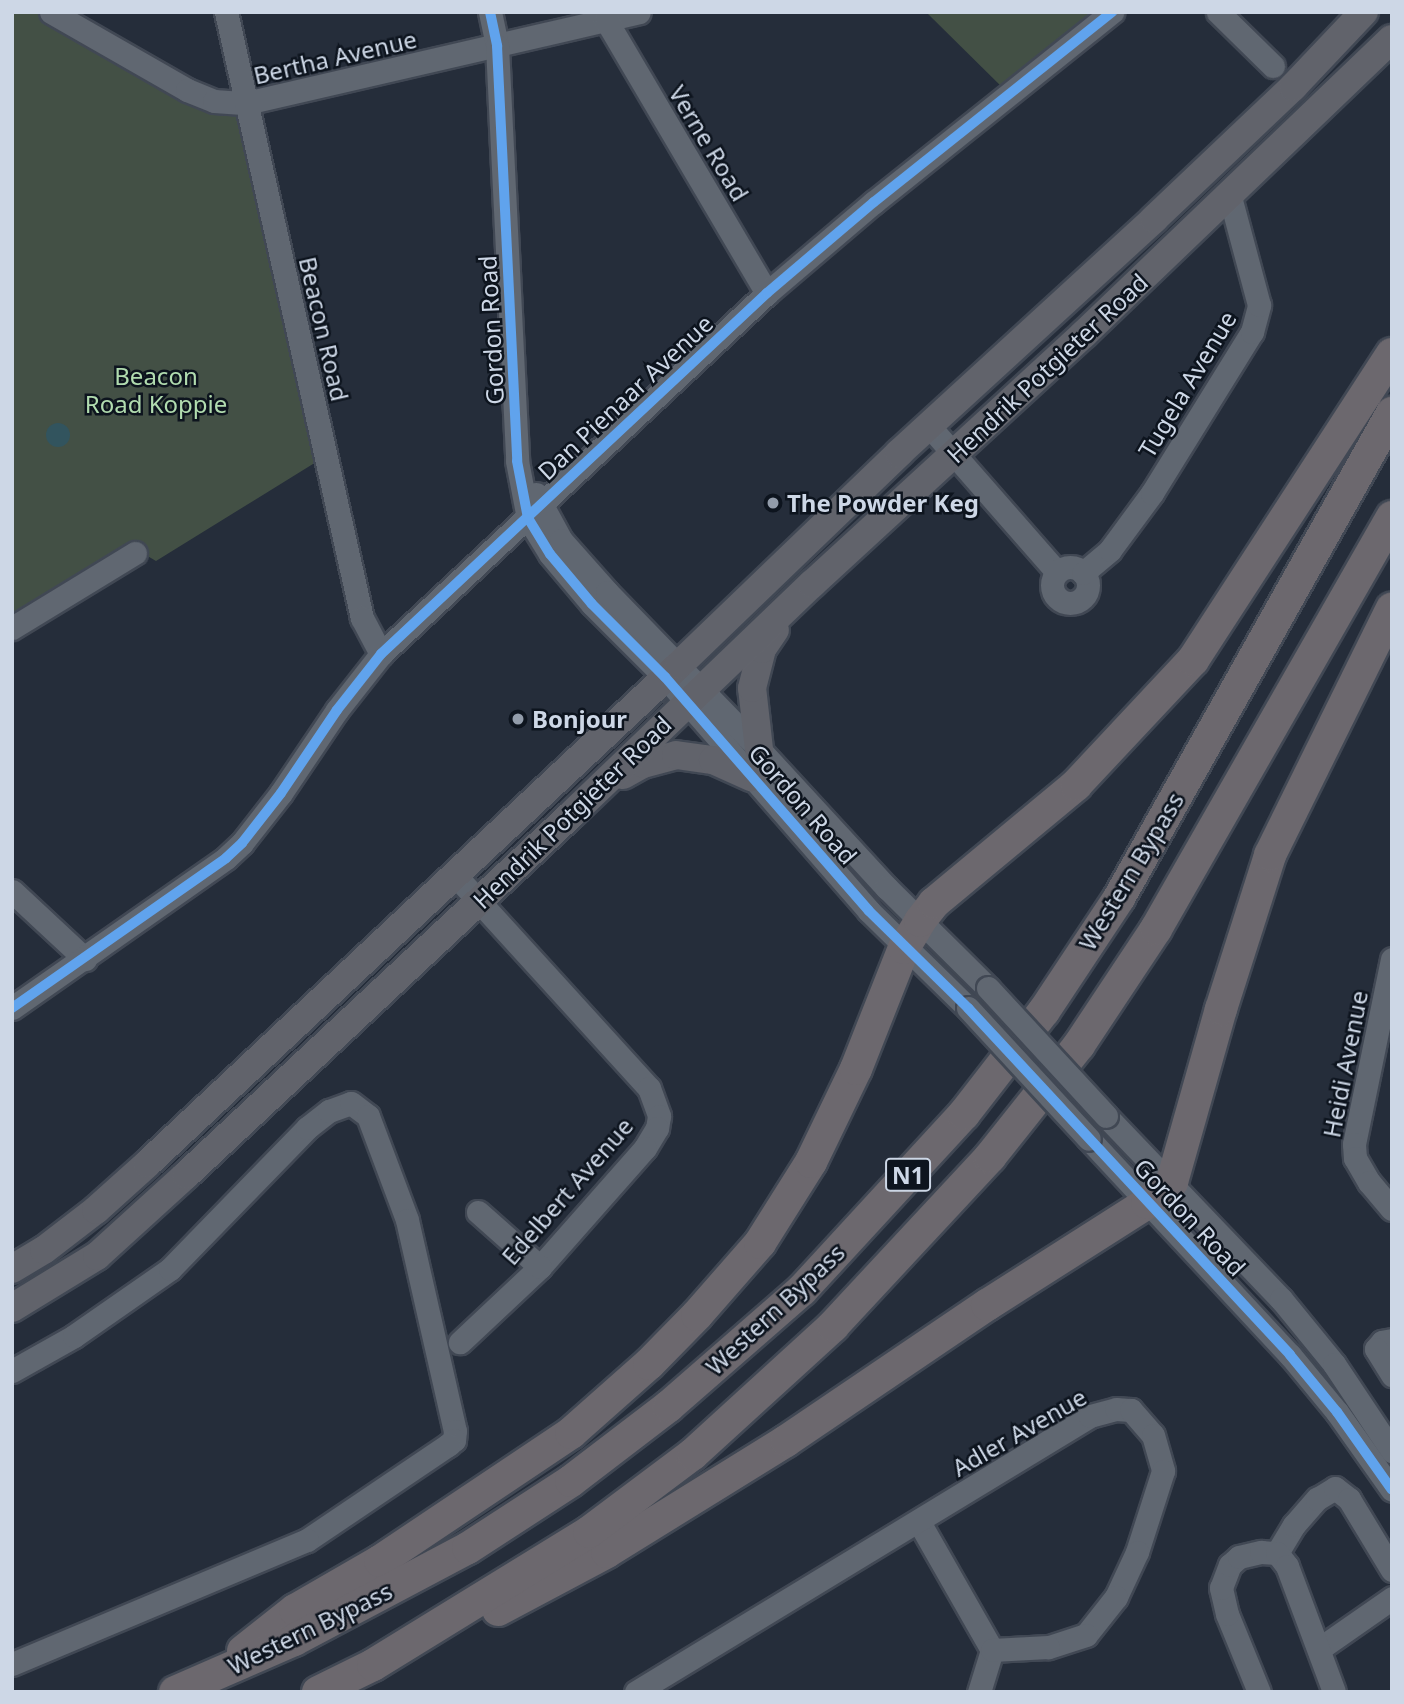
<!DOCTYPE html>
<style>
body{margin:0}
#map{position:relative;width:1404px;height:1704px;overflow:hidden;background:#252d3a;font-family:"Noto Sans",sans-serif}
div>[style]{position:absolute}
.green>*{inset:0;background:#435045}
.water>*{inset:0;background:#32545e}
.round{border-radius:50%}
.roads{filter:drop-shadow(2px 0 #414854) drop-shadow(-2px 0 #414854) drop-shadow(0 2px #414854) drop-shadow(0 -2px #414854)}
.minor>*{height:23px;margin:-11.5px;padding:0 11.5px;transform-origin:11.5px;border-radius:11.5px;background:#606771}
.minor>.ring{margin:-11.5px;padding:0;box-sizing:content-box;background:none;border:23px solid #606771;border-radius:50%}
.major>*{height:28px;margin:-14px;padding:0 14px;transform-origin:14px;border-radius:14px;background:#61636b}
.highway>*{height:32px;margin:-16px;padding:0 16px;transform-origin:16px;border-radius:16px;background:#6c686e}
.bridges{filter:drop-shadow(2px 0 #414854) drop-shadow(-2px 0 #414854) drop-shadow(0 2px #414854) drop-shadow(0 -2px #414854)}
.minor-bridge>*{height:23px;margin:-11.5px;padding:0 11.5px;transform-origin:11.5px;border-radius:11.5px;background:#606771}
.cycleway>*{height:10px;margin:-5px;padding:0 5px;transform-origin:5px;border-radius:5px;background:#60a3ed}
.dots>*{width:19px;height:19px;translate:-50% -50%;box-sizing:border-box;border:4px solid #0d141e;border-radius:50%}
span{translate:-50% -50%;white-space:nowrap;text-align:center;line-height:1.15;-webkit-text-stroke:5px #0d141e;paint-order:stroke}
.shield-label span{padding:2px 5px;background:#0d141e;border:2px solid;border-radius:5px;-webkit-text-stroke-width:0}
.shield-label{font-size:23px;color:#cdd7e6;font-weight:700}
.street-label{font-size:24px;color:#cdd7e6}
.park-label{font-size:24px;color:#b1dcaf}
.poi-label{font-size:24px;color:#cdd7e6;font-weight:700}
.left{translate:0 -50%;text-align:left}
.frame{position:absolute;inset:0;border:14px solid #cdd7e6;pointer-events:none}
</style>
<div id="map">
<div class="green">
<i style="clip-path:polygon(12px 12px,41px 12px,242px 108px,321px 459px,156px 561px,139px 551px,12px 622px)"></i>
<i style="clip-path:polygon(926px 12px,1117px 12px,1011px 96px)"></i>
</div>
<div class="water">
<i class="round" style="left:46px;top:423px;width:24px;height:24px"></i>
</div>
<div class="roads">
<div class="minor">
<i style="left:51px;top:12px;width:157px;rotate:29.8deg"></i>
<i style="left:187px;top:90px;width:29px;rotate:22deg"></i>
<i style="left:214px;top:101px;width:32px;rotate:4deg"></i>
<i style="left:246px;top:103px;width:403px;rotate:-13deg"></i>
<i style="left:226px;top:12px;width:621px;rotate:77.35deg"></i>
<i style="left:362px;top:618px;width:41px;rotate:62.2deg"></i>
<i style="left:490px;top:12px;width:35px;rotate:78deg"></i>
<i style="left:497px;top:46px;width:415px;rotate:87.2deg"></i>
<i style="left:517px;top:461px;width:58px;rotate:79.1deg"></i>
<i style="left:528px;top:518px;width:42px;rotate:58.6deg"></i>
<i style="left:550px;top:554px;width:65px;rotate:50deg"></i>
<i style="left:592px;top:604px;width:103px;rotate:45deg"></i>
<i style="left:665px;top:677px;width:310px;rotate:48.9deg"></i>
<i style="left:869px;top:911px;width:139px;rotate:44.4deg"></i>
<i style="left:1218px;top:12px;width:77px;rotate:44.5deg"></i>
<i style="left:606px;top:20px;width:317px;rotate:59.5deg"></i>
<i style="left:930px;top:427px;width:193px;rotate:48.8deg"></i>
<i style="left:536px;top:494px;width:52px;rotate:61.5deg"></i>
<i style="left:561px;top:540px;width:69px;rotate:48.5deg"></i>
<i style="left:607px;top:592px;width:219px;rotate:45.9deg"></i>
<i style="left:759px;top:749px;width:189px;rotate:47.4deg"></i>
<i style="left:887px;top:888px;width:142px;rotate:44.7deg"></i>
<i class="ring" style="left:1052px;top:567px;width:13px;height:13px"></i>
<i style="left:1083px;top:573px;width:35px;rotate:-40deg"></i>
<i style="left:1110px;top:550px;width:71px;rotate:-53.6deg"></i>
<i style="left:1152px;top:493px;width:190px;rotate:-58.2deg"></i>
<i style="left:1252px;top:332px;width:28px;rotate:-75deg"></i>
<i style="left:1259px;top:305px;width:112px;rotate:-105deg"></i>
<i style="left:12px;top:628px;width:144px;rotate:-31.4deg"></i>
<i style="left:455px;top:875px;width:288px;rotate:47.7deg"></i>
<i style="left:649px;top:1088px;width:30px;rotate:70deg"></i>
<i style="left:659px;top:1116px;width:12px;rotate:99deg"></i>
<i style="left:657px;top:1128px;width:23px;rotate:121deg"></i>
<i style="left:645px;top:1148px;width:159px;rotate:131.4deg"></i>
<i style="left:540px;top:1267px;width:110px;rotate:136.8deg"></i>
<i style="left:12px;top:891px;width:100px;rotate:43deg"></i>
<i style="left:1392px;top:959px;width:189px;rotate:101.6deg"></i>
<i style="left:1354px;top:1144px;width:14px;rotate:86deg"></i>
<i style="left:1355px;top:1158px;width:28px;rotate:60deg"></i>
<i style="left:1369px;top:1182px;width:35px;rotate:50deg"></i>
<i style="left:12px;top:1008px;width:261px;rotate:-35deg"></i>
<i style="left:226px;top:858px;width:22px;rotate:-43deg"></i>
<i style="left:242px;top:843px;width:63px;rotate:-52deg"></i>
<i style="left:281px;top:793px;width:100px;rotate:-56deg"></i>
<i style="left:337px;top:710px;width:71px;rotate:-51.8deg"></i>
<i style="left:381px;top:654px;width:529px;rotate:-43.08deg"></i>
<i style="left:767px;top:293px;width:140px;rotate:-40.4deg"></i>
<i style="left:874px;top:202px;width:305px;rotate:-38.6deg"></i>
<i style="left:1106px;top:1116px;width:253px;rotate:46.3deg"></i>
<i style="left:1281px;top:1299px;width:84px;rotate:50.8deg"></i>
<i style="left:1334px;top:1364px;width:105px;rotate:56.3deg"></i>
<i style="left:1089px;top:1139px;width:295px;rotate:47.1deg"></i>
<i style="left:1290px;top:1355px;width:74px;rotate:50.5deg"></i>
<i style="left:1337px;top:1412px;width:95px;rotate:54.8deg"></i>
<i style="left:478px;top:1212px;width:83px;rotate:41.6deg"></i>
<i style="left:1392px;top:1340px;width:10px;rotate:169deg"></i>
<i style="left:1382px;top:1342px;width:9px;rotate:131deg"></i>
<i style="left:1376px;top:1349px;width:31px;rotate:58deg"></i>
<i style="left:12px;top:1371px;width:71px;rotate:-29.4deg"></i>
<i style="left:74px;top:1336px;width:117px;rotate:-34.9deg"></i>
<i style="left:170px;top:1269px;width:197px;rotate:-45.8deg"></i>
<i style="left:307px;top:1128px;width:28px;rotate:-38deg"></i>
<i style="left:329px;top:1111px;width:23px;rotate:-20deg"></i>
<i style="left:351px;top:1103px;width:21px;rotate:37deg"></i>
<i style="left:368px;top:1116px;width:111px;rotate:69.4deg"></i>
<i style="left:407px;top:1220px;width:216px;rotate:77.2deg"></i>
<i style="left:455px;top:1431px;width:9px;rotate:96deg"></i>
<i style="left:454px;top:1440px;width:8px;rotate:140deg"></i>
<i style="left:448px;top:1445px;width:170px;rotate:146deg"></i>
<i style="left:307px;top:1540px;width:320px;rotate:157.2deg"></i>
<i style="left:919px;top:1522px;width:147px;rotate:60.3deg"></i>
<i style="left:992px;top:1650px;width:44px;rotate:107.2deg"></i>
<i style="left:1277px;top:1553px;width:33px;rotate:-59deg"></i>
<i style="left:1294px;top:1525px;width:35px;rotate:-49deg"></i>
<i style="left:1317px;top:1499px;width:21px;rotate:-31deg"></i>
<i style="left:1335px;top:1488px;width:18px;rotate:38deg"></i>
<i style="left:1349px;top:1499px;width:83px;rotate:58.8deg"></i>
<i style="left:1319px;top:1649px;width:89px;rotate:-34.9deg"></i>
<i style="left:636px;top:1692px;width:531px;rotate:-31.3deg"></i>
<i style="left:1090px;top:1416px;width:27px;rotate:-15deg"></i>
<i style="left:1116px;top:1409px;width:15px;rotate:4deg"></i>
<i style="left:1131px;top:1410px;width:33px;rotate:49deg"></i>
<i style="left:1153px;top:1435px;width:37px;rotate:74deg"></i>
<i style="left:1163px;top:1471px;width:85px;rotate:107.8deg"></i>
<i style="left:1137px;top:1552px;width:50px;rotate:115deg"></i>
<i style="left:1116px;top:1597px;width:48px;rotate:128.3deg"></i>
<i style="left:1086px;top:1635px;width:40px;rotate:162deg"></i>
<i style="left:1048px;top:1647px;width:56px;rotate:176.9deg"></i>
<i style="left:1259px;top:1692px;width:84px;rotate:-112.3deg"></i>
<i style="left:1227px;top:1614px;width:27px;rotate:-103deg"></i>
<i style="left:1221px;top:1588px;width:25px;rotate:-69deg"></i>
<i style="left:1230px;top:1565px;width:12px;rotate:-42deg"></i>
<i style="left:1239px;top:1557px;width:23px;rotate:-13deg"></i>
<i style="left:1261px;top:1552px;width:16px;rotate:4deg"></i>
<i style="left:1277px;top:1553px;width:16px;rotate:52deg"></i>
<i style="left:1287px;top:1566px;width:134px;rotate:69.5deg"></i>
</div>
<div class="major">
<i style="left:759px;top:749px;width:61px;rotate:-96.5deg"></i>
<i style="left:752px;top:688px;width:40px;rotate:-75.6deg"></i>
<i style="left:762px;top:649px;width:23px;rotate:-56deg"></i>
<i style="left:623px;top:775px;width:23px;rotate:-29deg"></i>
<i style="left:643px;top:764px;width:34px;rotate:-15deg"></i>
<i style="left:676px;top:755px;width:37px;rotate:8deg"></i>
<i style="left:713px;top:760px;width:42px;rotate:24.1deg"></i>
<i style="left:12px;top:1269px;width:37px;rotate:-31deg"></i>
<i style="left:44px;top:1250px;width:66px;rotate:-37.6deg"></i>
<i style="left:96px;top:1210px;width:69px;rotate:-42deg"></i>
<i style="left:147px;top:1164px;width:729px;rotate:-43.17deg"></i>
<i style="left:679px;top:665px;width:306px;rotate:-43.9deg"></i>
<i style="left:899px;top:453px;width:346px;rotate:-42.5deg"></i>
<i style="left:1154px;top:219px;width:192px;rotate:-43.5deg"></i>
<i style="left:1293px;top:87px;width:103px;rotate:-46.6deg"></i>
<i style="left:12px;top:1308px;width:100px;rotate:-31.5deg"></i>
<i style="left:97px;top:1256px;width:120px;rotate:-42.3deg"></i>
<i style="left:186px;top:1175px;width:531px;rotate:-43.09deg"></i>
<i style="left:574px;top:812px;width:330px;rotate:-43.8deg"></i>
<i style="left:812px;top:584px;width:369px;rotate:-42.6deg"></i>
<i style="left:1084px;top:334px;width:426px;rotate:-43.8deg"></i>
</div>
<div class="highway">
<i style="left:498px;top:1610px;width:123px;rotate:-28deg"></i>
<i style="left:607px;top:1552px;width:211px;rotate:-31.8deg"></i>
<i style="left:786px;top:1441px;width:243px;rotate:-34.1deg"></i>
<i style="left:987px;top:1305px;width:190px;rotate:-32.5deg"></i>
<i style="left:1147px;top:1203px;width:33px;rotate:-40deg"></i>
<i style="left:1172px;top:1182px;width:180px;rotate:-74.2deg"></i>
<i style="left:1221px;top:1009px;width:162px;rotate:-72.3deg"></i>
<i style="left:1270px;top:855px;width:275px;rotate:-63.7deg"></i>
<i style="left:243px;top:1651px;width:66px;rotate:-38.3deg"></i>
<i style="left:295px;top:1610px;width:98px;rotate:-30deg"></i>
<i style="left:380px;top:1561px;width:230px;rotate:-33.8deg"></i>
<i style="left:571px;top:1433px;width:104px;rotate:-41.5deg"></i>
<i style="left:649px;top:1364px;width:69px;rotate:-45.6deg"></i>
<i style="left:697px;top:1315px;width:96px;rotate:-48.8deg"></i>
<i style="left:760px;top:1243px;width:96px;rotate:-57.8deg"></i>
<i style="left:811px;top:1162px;width:103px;rotate:-64.2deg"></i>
<i style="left:856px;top:1069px;width:130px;rotate:-68.4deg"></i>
<i style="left:904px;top:948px;width:31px;rotate:-59deg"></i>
<i style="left:920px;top:921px;width:23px;rotate:-52deg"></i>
<i style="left:934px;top:903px;width:185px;rotate:-39.7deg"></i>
<i style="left:1076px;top:785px;width:171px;rotate:-46.9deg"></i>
<i style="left:1193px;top:660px;width:365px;rotate:-57deg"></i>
<i style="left:175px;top:1692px;width:130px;rotate:-23.6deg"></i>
<i style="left:294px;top:1640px;width:197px;rotate:-27.9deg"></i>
<i style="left:468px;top:1548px;width:123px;rotate:-33deg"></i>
<i style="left:571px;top:1481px;width:123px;rotate:-37.4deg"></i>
<i style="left:669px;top:1406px;width:176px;rotate:-41.1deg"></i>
<i style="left:802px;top:1290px;width:239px;rotate:-47.4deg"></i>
<i style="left:964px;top:1114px;width:130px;rotate:-52.2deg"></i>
<i style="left:1044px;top:1011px;width:136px;rotate:-56.4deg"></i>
<i style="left:1119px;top:898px;width:557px;rotate:-60.63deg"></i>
<i style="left:318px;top:1692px;width:61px;rotate:-26.1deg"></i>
<i style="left:373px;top:1665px;width:254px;rotate:-31.6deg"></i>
<i style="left:589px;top:1532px;width:130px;rotate:-36.9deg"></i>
<i style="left:693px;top:1454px;width:190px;rotate:-42.4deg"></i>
<i style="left:833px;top:1326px;width:231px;rotate:-47.1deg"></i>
<i style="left:990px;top:1157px;width:143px;rotate:-51.5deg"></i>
<i style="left:1079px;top:1045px;width:139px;rotate:-56.4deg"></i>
<i style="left:1156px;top:929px;width:475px;rotate:-60.2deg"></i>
</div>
</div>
<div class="bridges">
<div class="minor-bridge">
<i style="left:988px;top:988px;width:174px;rotate:47.3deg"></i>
<i style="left:968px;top:1008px;width:178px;rotate:47.3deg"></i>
</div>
</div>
<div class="cycleway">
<i style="left:490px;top:12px;width:35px;rotate:78deg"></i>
<i style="left:497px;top:46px;width:415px;rotate:87.2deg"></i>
<i style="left:517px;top:461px;width:58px;rotate:79.1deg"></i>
<i style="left:528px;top:518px;width:42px;rotate:58.6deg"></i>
<i style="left:550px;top:554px;width:65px;rotate:50deg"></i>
<i style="left:592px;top:604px;width:103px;rotate:45deg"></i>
<i style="left:665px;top:677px;width:310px;rotate:48.9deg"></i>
<i style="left:869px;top:911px;width:139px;rotate:44.4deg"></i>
<i style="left:968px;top:1008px;width:473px;rotate:47.1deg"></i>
<i style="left:1290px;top:1355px;width:74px;rotate:50.5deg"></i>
<i style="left:1337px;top:1412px;width:95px;rotate:54.8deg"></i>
<i style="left:12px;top:1008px;width:261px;rotate:-35deg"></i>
<i style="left:226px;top:858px;width:22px;rotate:-43deg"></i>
<i style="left:242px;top:843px;width:63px;rotate:-52deg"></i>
<i style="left:281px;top:793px;width:100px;rotate:-56deg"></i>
<i style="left:337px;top:710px;width:71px;rotate:-51.8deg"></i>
<i style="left:381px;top:654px;width:529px;rotate:-43.08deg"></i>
<i style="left:767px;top:293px;width:140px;rotate:-40.4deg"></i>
<i style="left:874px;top:202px;width:305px;rotate:-38.6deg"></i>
</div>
<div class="dots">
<i style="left:773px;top:503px;background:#929caa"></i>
<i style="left:518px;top:719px;background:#929caa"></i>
</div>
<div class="shield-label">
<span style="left:908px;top:1175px">N1</span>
</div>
<div class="street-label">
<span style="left:335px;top:57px;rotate:-13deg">Bertha Avenue</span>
<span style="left:709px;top:143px;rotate:59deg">Verne Road</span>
<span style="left:324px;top:329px;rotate:77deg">Beacon Road</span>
<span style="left:491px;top:330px;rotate:-93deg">Gordon Road</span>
<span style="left:1047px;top:368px;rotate:-43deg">Hendrik Potgieter Road</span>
<span style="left:1187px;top:384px;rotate:-59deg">Tugela Avenue</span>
<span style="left:625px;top:397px;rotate:-43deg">Dan Pienaar Avenue</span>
<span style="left:803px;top:804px;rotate:49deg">Gordon Road</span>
<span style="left:572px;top:812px;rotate:-44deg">Hendrik Potgieter Road</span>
<span style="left:1131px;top:871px;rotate:-59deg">Western Bypass</span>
<span style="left:1345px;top:1064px;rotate:-79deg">Heidi Avenue</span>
<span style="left:567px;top:1191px;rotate:-49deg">Edelbert Avenue</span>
<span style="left:1190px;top:1217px;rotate:47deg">Gordon Road</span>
<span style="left:775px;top:1309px;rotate:-43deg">Western Bypass</span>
<span style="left:1019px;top:1432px;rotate:-30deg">Adler Avenue</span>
<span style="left:310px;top:1628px;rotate:-26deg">Western Bypass</span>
</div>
<div class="park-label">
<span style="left:156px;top:390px">Beacon<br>Road Koppie</span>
</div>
<div class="poi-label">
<span class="left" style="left:787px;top:503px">The Powder Keg</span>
<span class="left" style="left:532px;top:719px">Bonjour</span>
</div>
<div class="frame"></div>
</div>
